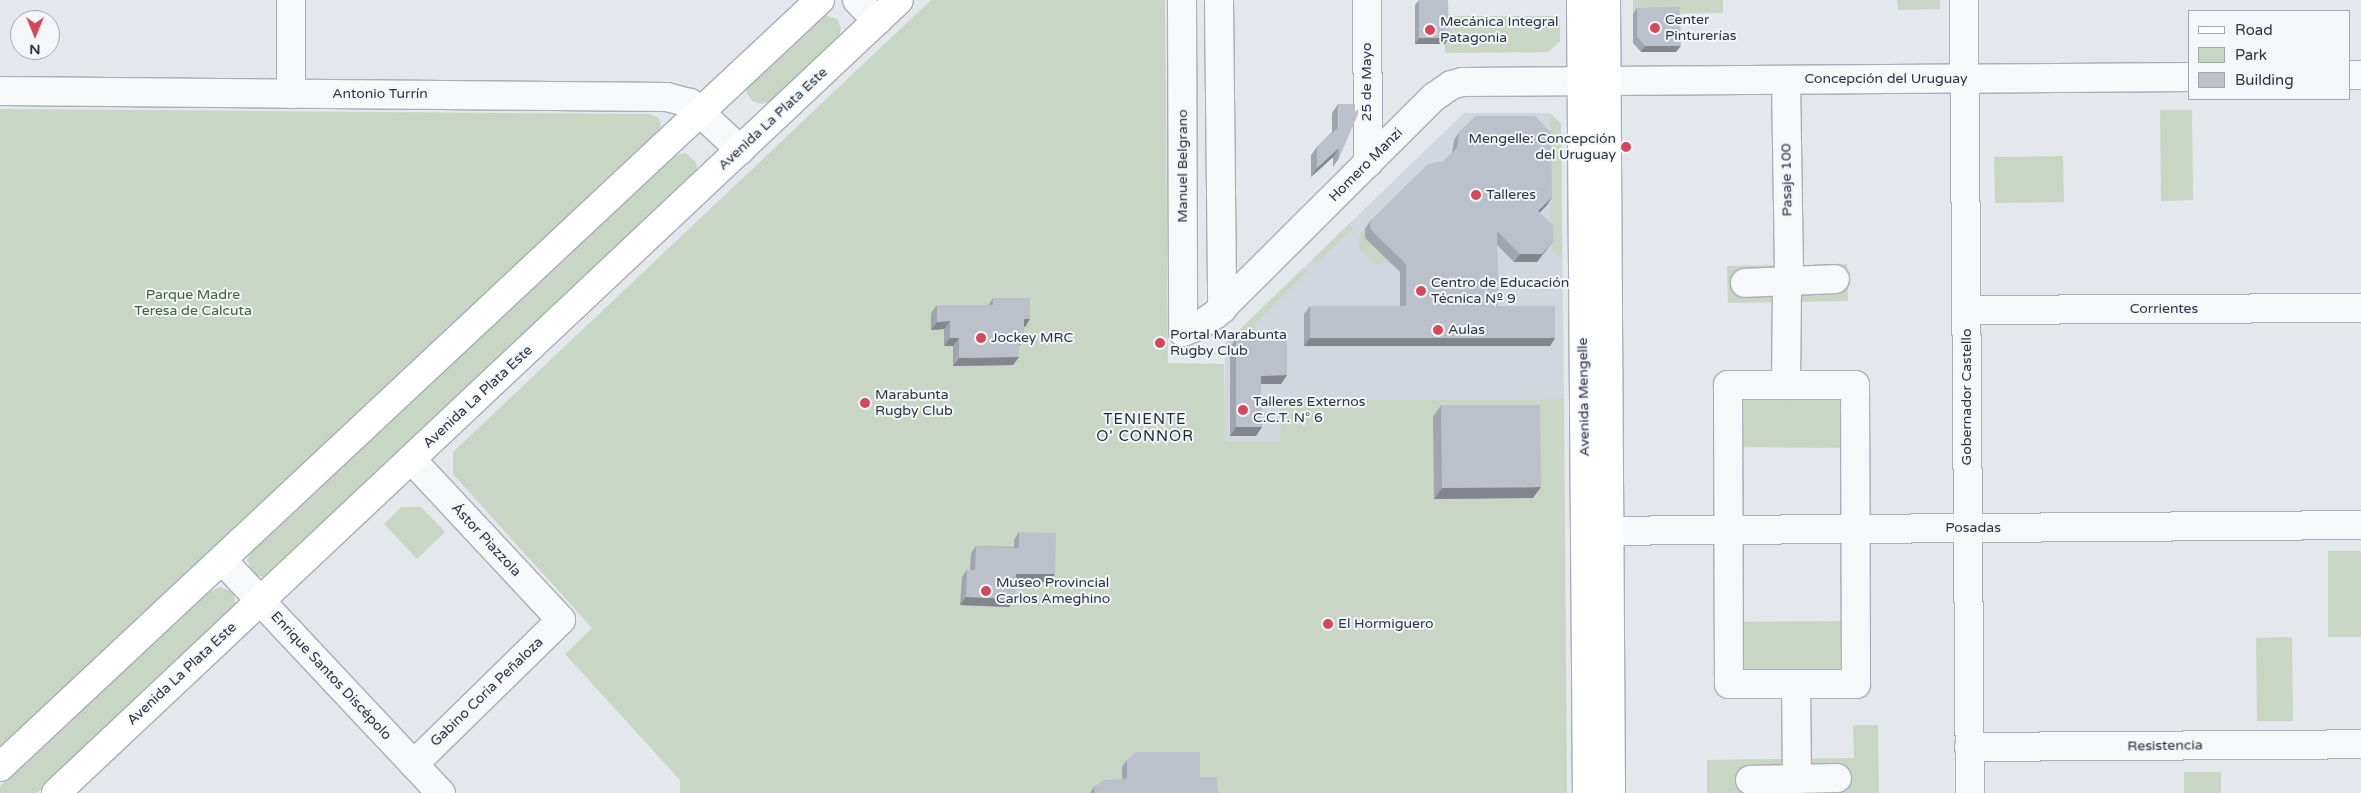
<!DOCTYPE html>
<meta charset="utf-8">
<style>
body{margin:0}
#map{position:relative;width:2361px;height:793px;overflow:hidden;background:#e4e7ec;font-family:"Varela Round",sans-serif}
div>[style]{position:absolute}
.built>*{inset:0;background:#d2d6de}
.green>*{inset:0;background:#c9d6c5}
.roads{filter:drop-shadow(1px 0 #a9aeb7) drop-shadow(-1px 0 #a9aeb7) drop-shadow(0 1px #a9aeb7) drop-shadow(0 -1px #a9aeb7)}
.minor>*{height:28px;margin:-14px;padding:0 14px;transform-origin:14px;border-radius:14px;background:#f7f8fa}
.major>*{height:28px;margin:-14px;padding:0 14px;transform-origin:14px;border-radius:14px;background:#fff}
.wall>*{inset:0;background:#a1a5ae}
.shaded-wall>*{inset:0;background:#83868d}
.building>*{inset:0;background:#bbc0ca}
.dots>*{width:14px;height:14px;translate:-50% -50%;box-sizing:border-box;border:2px solid #f4f6f9;border-radius:50%}
span{translate:-50% -50%;white-space:nowrap;text-align:center;line-height:1.15;-webkit-text-stroke:4px #f4f6f9;paint-order:stroke}
.poi-label{font-size:14px;color:#2b3445}
.left{translate:0 -50%;text-align:left}
.right{translate:-100% -50%;text-align:right}
.street-label{font-size:14px;color:#2b3445}
.park-label{font-size:14px;color:#3f6138}
.neighbourhood-label{font-size:15px;color:#1d2536;letter-spacing:1px}
.legend{position:absolute;left:2188px;top:10px;width:162px;height:90px;box-sizing:border-box;background:#f4f6f9;border:1px solid #a4a8b1;margin:0;padding:6px 9px;list-style:none;font-size:15px;color:#2b3445}
.legend li{display:flex;align-items:center;gap:10px;height:25px}
.legend b{width:25px;border:1px solid #a4a8b1}
.north{position:absolute;left:10px;top:10px;width:50px;height:50px;box-sizing:border-box;background:#f4f6f9;border:1px solid #a4a8b1;border-radius:50%;rotate:180deg;font-size:14px;font-weight:700;line-height:20px;text-align:center;color:#2b3445}
.north::after{content:'';display:block;margin:auto;width:18px;height:22px;background:#d1495b;clip-path:polygon(50% 0,100% 100%,50% 72%,0 100%)}
</style>
<div id="map">
<div class="built">
<i style="clip-path:polygon(1464px 113px,1549px 113px,1561px 123px,1564px 399px,1281px 400px,1281px 442px,1224px 442px,1225px 344px)"></i>
</div>
<div class="green">
<i style="clip-path:polygon(931px 0,1165px 0,1168px 363px,1224px 364px,1225px 442px,1280px 442px,1281px 400px,1564px 399px,1567px 793px,680px 793px,680px 780px,565px 654px,592px 628px,453px 474px,453px 452px)"></i>
<i style="clip-path:polygon(1633px 0,1723px 0,1723px 13px,1633px 14px)"></i>
<i style="clip-path:polygon(1897px 0,1940px 0,1940px 9px,1898px 10px)"></i>
<i style="clip-path:polygon(824px 15px,837px 19px,841px 28px,839px 37px,772px 101px,762px 104px,752px 101px,747px 93px,746px 87px)"></i>
<i style="clip-path:polygon(1444px 16px,1560px 16px,1560px 41px,1548px 52px,1445px 53px)"></i>
<i style="clip-path:polygon(0 109px,650px 114px,659px 118px,661px 126px,657px 134px,0 750px)"></i>
<i style="clip-path:polygon(2160px 110px,2192px 110px,2193px 200px,2161px 201px)"></i>
<i style="clip-path:polygon(1549px 113px,1561px 123px,1562px 259px,1551px 248px)"></i>
<i style="clip-path:polygon(685px 153px,696px 162px,697px 171px,268px 576px,263px 577px,253px 574px,247px 560px,252px 550px,672px 157px)"></i>
<i style="clip-path:polygon(2063px 156px,2064px 202px,1995px 203px,1994px 157px)"></i>
<i style="clip-path:polygon(1349px 224px,1353px 229px,1316px 264px,1312px 260px)"></i>
<i style="clip-path:polygon(1365px 229px,1365px 238px,1392px 263px,1376px 264px,1359px 249px,1359px 235px)"></i>
<i style="clip-path:polygon(1847px 264px,1848px 301px,1728px 303px,1727px 266px)"></i>
<i style="clip-path:polygon(1303px 268px,1307px 272px,1255px 324px,1255px 346px,1225px 347px,1225px 344px)"></i>
<i style="clip-path:polygon(1720px 375px,1863px 376px,1863px 448px,1719px 447px)"></i>
<i style="clip-path:polygon(401px 507px,421px 507px,445px 532px,417px 559px,384px 524px)"></i>
<i style="clip-path:polygon(2328px 551px,2361px 551px,2361px 637px,2328px 637px)"></i>
<i style="clip-path:polygon(220px 587px,233px 592px,236px 605px,205px 638px,37px 793px,0 793px,0 786px,211px 591px)"></i>
<i style="clip-path:polygon(1864px 621px,1865px 695px,1722px 696px,1720px 622px)"></i>
<i style="clip-path:polygon(2292px 637px,2293px 721px,2257px 721px,2256px 638px)"></i>
<i style="clip-path:polygon(1853px 725px,1878px 725px,1879px 793px,1707px 793px,1707px 760px,1854px 758px)"></i>
<i style="clip-path:polygon(2184px 772px,2221px 772px,2221px 793px,2184px 793px)"></i>
</div>
<div class="roads">
<div class="minor">
<i style="left:291px;top:0;width:94px;rotate:90deg"></i>
<i style="left:857px;top:0;width:29px;rotate:46deg"></i>
<i style="left:1182px;top:0;width:332px;rotate:89.8deg"></i>
<i style="left:1183px;top:332px;width:18px;rotate:-22deg"></i>
<i style="left:1200px;top:325px;width:19px;rotate:-35deg"></i>
<i style="left:1216px;top:314px;width:308px;rotate:-44.9deg"></i>
<i style="left:1434px;top:97px;width:21px;rotate:-35deg"></i>
<i style="left:1451px;top:85px;width:11px;rotate:-15deg"></i>
<i style="left:1462px;top:82px;width:728px;rotate:-0.39deg"></i>
<i style="left:1219px;top:0;width:309px;rotate:89.4deg"></i>
<i style="left:1367px;top:0;width:163px;rotate:89.6deg"></i>
<i style="left:1964px;top:0;width:793px;rotate:89.57deg"></i>
<i style="left:2350px;top:75px;width:11px"></i>
<i style="left:1786px;top:80px;width:201px;rotate:89.1deg"></i>
<i style="left:0;top:91px;width:667px;rotate:0.52deg"></i>
<i style="left:667px;top:97px;width:24px;rotate:15deg"></i>
<i style="left:690px;top:103px;width:69px;rotate:43.2deg"></i>
<i style="left:1745px;top:283px;width:90px;rotate:-2.5deg"></i>
<i style="left:1966px;top:310px;width:395px;rotate:-0.3deg"></i>
<i style="left:1728px;top:385px;width:127px"></i>
<i style="left:1855px;top:385px;width:299px;rotate:89.8deg"></i>
<i style="left:1856px;top:684px;width:127px;rotate:180deg"></i>
<i style="left:1729px;top:684px;width:299px;rotate:-90.2deg"></i>
<i style="left:1786px;top:385px;width:104px;rotate:-89.4deg"></i>
<i style="left:411px;top:459px;width:220px;rotate:47deg"></i>
<i style="left:561px;top:620px;width:206px;rotate:135.6deg"></i>
<i style="left:1587px;top:531px;width:774px;rotate:-0.44deg"></i>
<i style="left:222px;top:560px;width:320px;rotate:46.8deg"></i>
<i style="left:1796px;top:684px;width:95px;rotate:89.4deg"></i>
<i style="left:1969px;top:747px;width:392px;rotate:-0.4deg"></i>
<i style="left:1750px;top:780px;width:87px;rotate:-1.3deg"></i>
</div>
<div class="major">
<i style="left:1581px;top:0;width:793px;rotate:89.57deg"></i>
<i style="left:1606px;top:0;width:793px;rotate:89.64deg"></i>
<i style="left:0;top:767px;width:1123px;rotate:-43.09deg"></i>
<i style="left:56px;top:793px;width:1157px;rotate:-43.25deg"></i>
</div>
</div>
<div class="wall">
<i style="clip-path:polygon(1419px 0,1448px 0,1445px 44px,1415px 44px,1415px 5px)"></i>
<i style="clip-path:polygon(1637px 8px,1676px 52px,1641px 52px,1633px 43px,1633px 14px)"></i>
<i style="clip-path:polygon(1338px 104px,1339px 158px,1333px 167px,1333px 157px,1311px 177px,1311px 155px,1317px 147px,1332px 132px,1332px 113px)"></i>
<i style="clip-path:polygon(1459px 132px,1552px 197px,1547px 205px,1540px 212px,1553px 241px,1537px 262px,1514px 262px,1497px 245px,1498px 306px,1555px 338px,1550px 346px,1304px 346px,1304px 314px,1310px 306px,1400px 306px,1400px 272px,1365px 238px,1365px 229px,1370px 221px,1444px 161px,1452px 153px,1454px 140px)"></i>
<i style="clip-path:polygon(993px 298px,1030px 319px,1025px 327px,1024px 327px,1024px 339px,1019px 346px,1019px 357px,1013px 365px,953px 366px,953px 346px,944px 346px,944px 329px,931px 330px,931px 313px,937px 305px,988px 305px)"></i>
<i style="clip-path:polygon(1236px 338px,1287px 375px,1281px 384px,1261px 384px,1256px 436px,1230px 436px,1230px 347px)"></i>
<i style="clip-path:polygon(1441px 405px,1533px 498px,1434px 499px,1433px 417px)"></i>
<i style="clip-path:polygon(1019px 532px,1055px 574px,1049px 582px,1015px 581px,1015px 599px,1009px 607px,960px 605px,962px 577px,967px 570px,970px 570px,971px 553px,976px 546px,1014px 547px,1014px 540px)"></i>
<i style="clip-path:polygon(1127px 760px,1200px 777px,1218px 793px,1090px 793px,1094px 787px,1122px 779px,1122px 767px)"></i>
</div>
<div class="shaded-wall">
<i style="clip-path:polygon(1419px 38px,1449px 38px,1445px 44px,1415px 44px)"></i>
<i style="clip-path:polygon(1645px 46px,1681px 46px,1676px 52px,1641px 52px)"></i>
<i style="clip-path:polygon(1339px 148px,1333px 157px,1311px 177px,1317px 168px)"></i>
<i style="clip-path:polygon(1552px 197px,1547px 205px,1533px 219px,1538px 211px)"></i>
<i style="clip-path:polygon(1553px 241px,1537px 262px,1514px 262px,1520px 254px)"></i>
<i style="clip-path:polygon(1024px 319px,1030px 319px,1025px 327px,1018px 327px)"></i>
<i style="clip-path:polygon(950px 321px,944px 329px,931px 330px,937px 322px)"></i>
<i style="clip-path:polygon(950px 338px,959px 338px,953px 346px,944px 346px)"></i>
<i style="clip-path:polygon(1310px 338px,1555px 338px,1550px 346px,1304px 346px)"></i>
<i style="clip-path:polygon(1019px 339px,1024px 339px,1018px 347px)"></i>
<i style="clip-path:polygon(1019px 357px,1013px 365px,953px 366px,959px 358px)"></i>
<i style="clip-path:polygon(1287px 375px,1281px 384px,1255px 384px,1261px 376px)"></i>
<i style="clip-path:polygon(1236px 427px,1262px 427px,1256px 436px,1230px 436px)"></i>
<i style="clip-path:polygon(1541px 487px,1533px 498px,1434px 499px,1442px 488px)"></i>
<i style="clip-path:polygon(1016px 574px,1055px 574px,1049px 582px,1010px 581px)"></i>
<i style="clip-path:polygon(966px 597px,1015px 599px,1009px 607px,960px 605px)"></i>
</div>
<div class="building">
<i style="clip-path:polygon(1419px 0,1448px 0,1449px 38px,1419px 38px)"></i>
<i style="clip-path:polygon(1680px 7px,1681px 46px,1645px 46px,1637px 37px,1637px 8px)"></i>
<i style="clip-path:polygon(1338px 104px,1355px 104px,1355px 112px,1358px 109px,1358px 114px,1339px 158px,1339px 148px,1317px 168px,1317px 147px,1339px 127px)"></i>
<i style="clip-path:polygon(1475px 116px,1535px 116px,1551px 133px,1552px 197px,1538px 211px,1553px 225px,1553px 241px,1542px 254px,1520px 254px,1497px 231px,1498px 306px,1555px 306px,1555px 338px,1310px 338px,1310px 306px,1406px 306px,1406px 264px,1371px 230px,1370px 221px,1428px 164px,1444px 161px,1457px 148px,1459px 132px)"></i>
<i style="clip-path:polygon(993px 298px,1030px 298px,1030px 319px,1024px 319px,1024px 339px,1019px 339px,1019px 357px,959px 358px,959px 338px,950px 338px,950px 321px,937px 322px,937px 305px,993px 305px)"></i>
<i style="clip-path:polygon(1236px 338px,1287px 338px,1287px 375px,1261px 376px,1262px 427px,1236px 427px)"></i>
<i style="clip-path:polygon(1441px 405px,1540px 405px,1541px 487px,1442px 488px)"></i>
<i style="clip-path:polygon(1019px 532px,1056px 533px,1055px 574px,1016px 574px,1015px 599px,966px 597px,967px 570px,975px 570px,976px 546px,1019px 548px)"></i>
<i style="clip-path:polygon(1136px 752px,1200px 752px,1200px 777px,1217px 777px,1218px 793px,1095px 793px,1094px 787px,1103px 780px,1127px 779px,1127px 760px)"></i>
</div>
<div class="dots">
<i style="left:1655px;top:28px;background:#d1495b"></i>
<i style="left:1430px;top:30px;background:#d1495b"></i>
<i style="left:1626px;top:147px;background:#d1495b"></i>
<i style="left:1476px;top:195px;background:#d1495b"></i>
<i style="left:1421px;top:291px;background:#d1495b"></i>
<i style="left:1438px;top:330px;background:#d1495b"></i>
<i style="left:981px;top:338px;background:#d1495b"></i>
<i style="left:1160px;top:343px;background:#d1495b"></i>
<i style="left:865px;top:403px;background:#d1495b"></i>
<i style="left:1243px;top:410px;background:#d1495b"></i>
<i style="left:986px;top:591px;background:#d1495b"></i>
<i style="left:1328px;top:624px;background:#d1495b"></i>
</div>
<div class="poi-label">
<span class="left" style="left:1665px;top:28px">Center<br>Pinturerías</span>
<span class="left" style="left:1440px;top:30px">Mecánica Integral<br>Patagonia</span>
<span class="right" style="left:1616px;top:147px">Mengelle: Concepción<br>del Uruguay</span>
<span class="left" style="left:1486px;top:195px">Talleres</span>
<span class="left" style="left:1431px;top:291px">Centro de Educación<br>Técnica Nº 9</span>
<span class="left" style="left:1448px;top:330px">Aulas</span>
<span class="left" style="left:1170px;top:343px">Portal Marabunta<br>Rugby Club</span>
<span class="left" style="left:991px;top:338px">Jockey MRC</span>
<span class="left" style="left:875px;top:403px">Marabunta<br>Rugby Club</span>
<span class="left" style="left:1253px;top:410px">Talleres Externos<br>C.C.T. N° 6</span>
<span class="left" style="left:996px;top:591px">Museo Provincial<br>Carlos Ameghino</span>
<span class="left" style="left:1338px;top:624px">El Hormiguero</span>
</div>
<div class="street-label">
<span style="left:1886px;top:79px">Concepción del Uruguay</span>
<span style="left:1367px;top:82px;rotate:-90deg">25 de Mayo</span>
<span style="left:380px;top:94px">Antonio Turrín</span>
<span style="left:773px;top:119px;rotate:-43deg">Avenida La Plata Este</span>
<span style="left:1366px;top:165px;rotate:-45deg">Homero Manzi</span>
<span style="left:1183px;top:166px;rotate:-90deg">Manuel Belgrano</span>
<span style="left:1787px;top:180px;rotate:-91deg">Pasaje 100</span>
<span style="left:2164px;top:309px">Corrientes</span>
<span style="left:478px;top:397px;rotate:-43deg">Avenida La Plata Este</span>
<span style="left:1584px;top:397px;rotate:-91deg">Avenida Mengelle</span>
<span style="left:1967px;top:397px;rotate:-90deg">Gobernador Castello</span>
<span style="left:1973px;top:528px">Posadas</span>
<span style="left:486px;top:540px;rotate:47deg">Ástor Piazzola</span>
<span style="left:182px;top:674px;rotate:-43deg">Avenida La Plata Este</span>
<span style="left:331px;top:676px;rotate:47deg">Enrique Santos Discépolo</span>
<span style="left:487px;top:692px;rotate:-44deg">Gabino Coria Peñaloza</span>
<span style="left:2165px;top:746px;rotate:-1deg">Resistencia</span>
</div>
<div class="park-label">
<span style="left:193px;top:303px">Parque Madre<br>Teresa de Calcuta</span>
</div>
<div class="neighbourhood-label">
<span style="left:1145px;top:428px">TENIENTE<br>O' CONNOR</span>
</div>
<ul class="legend">
<li><b style="height:6px;background:#fff"></b>Road</li>
<li><b style="height:14px;background:#c9d6c5"></b>Park</li>
<li><b style="height:14px;background:#bbc0ca"></b>Building</li>
</ul>
<div class="north">N</div>
</div>
